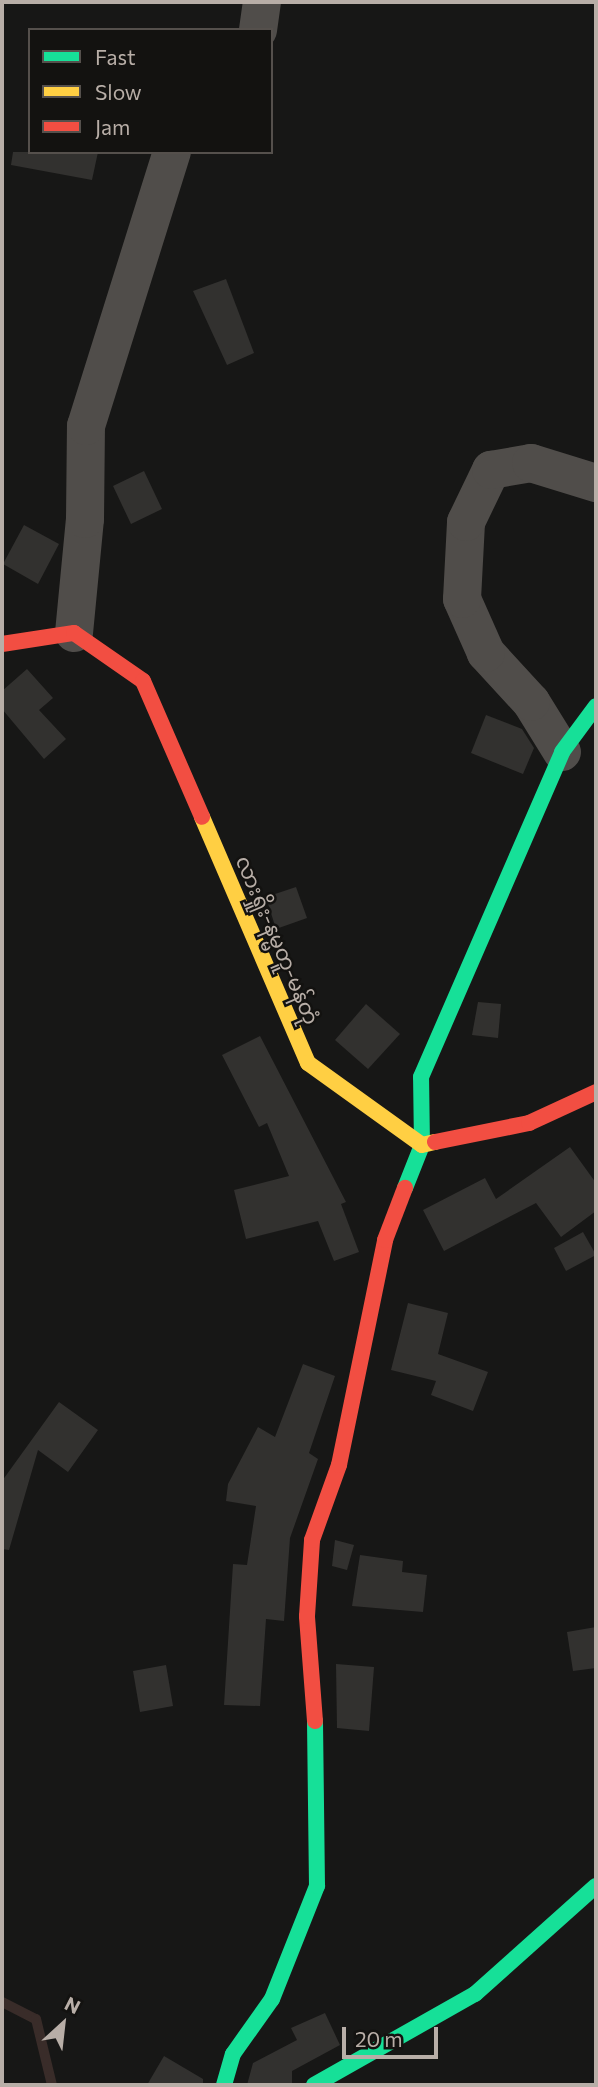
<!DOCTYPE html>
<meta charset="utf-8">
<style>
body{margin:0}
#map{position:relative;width:598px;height:2087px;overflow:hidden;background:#171716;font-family:Commissioner,"Noto Sans Myanmar",sans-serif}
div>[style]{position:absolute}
.stream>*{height:10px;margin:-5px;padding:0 5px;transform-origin:5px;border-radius:5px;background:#392c29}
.building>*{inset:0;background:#32312f}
.street>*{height:38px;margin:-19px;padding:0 19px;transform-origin:19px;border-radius:19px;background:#504d4a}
.fast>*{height:16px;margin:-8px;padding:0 8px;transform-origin:8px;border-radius:8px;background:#16e098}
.slow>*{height:16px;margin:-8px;padding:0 8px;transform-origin:8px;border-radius:8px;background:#ffcf43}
.jam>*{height:16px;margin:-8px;padding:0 8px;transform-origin:8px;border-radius:8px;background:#f24e42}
span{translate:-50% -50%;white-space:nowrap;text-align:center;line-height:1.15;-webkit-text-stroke:5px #131210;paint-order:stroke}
.street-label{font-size:21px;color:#b8aea7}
.frame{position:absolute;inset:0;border:4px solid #b8aea7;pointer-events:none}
.legend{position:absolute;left:28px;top:28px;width:245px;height:126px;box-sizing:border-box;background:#131210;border:2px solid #55504c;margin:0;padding:9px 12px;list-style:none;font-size:21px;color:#b8aea7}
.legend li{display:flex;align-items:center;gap:14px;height:35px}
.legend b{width:35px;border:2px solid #55504c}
.north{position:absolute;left:28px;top:1989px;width:70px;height:70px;-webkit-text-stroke:5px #131210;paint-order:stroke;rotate:27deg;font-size:19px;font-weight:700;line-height:28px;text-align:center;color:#b8aea7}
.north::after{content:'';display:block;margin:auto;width:24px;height:32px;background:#b8aea7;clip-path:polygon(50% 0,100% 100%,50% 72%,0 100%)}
.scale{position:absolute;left:342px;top:2027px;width:96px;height:32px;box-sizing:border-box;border:4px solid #b8aea7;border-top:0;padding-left:9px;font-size:21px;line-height:24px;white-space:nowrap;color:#b8aea7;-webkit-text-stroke:5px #131210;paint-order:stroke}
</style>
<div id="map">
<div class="stream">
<i style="left:2px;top:2002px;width:38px;rotate:27deg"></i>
<i style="left:36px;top:2019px;width:68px;rotate:76.4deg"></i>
</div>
<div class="building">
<i style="clip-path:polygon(13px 152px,98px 152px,92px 180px,11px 165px)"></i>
<i style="clip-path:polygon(226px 279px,254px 353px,227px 365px,193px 291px)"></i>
<i style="clip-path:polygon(144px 471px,162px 509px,131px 524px,113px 486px)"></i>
<i style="clip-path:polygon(24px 525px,59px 544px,38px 584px,3px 564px)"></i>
<i style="clip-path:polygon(27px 669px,53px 698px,39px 710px,66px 739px,44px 759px,2px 709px,2px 691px)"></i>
<i style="clip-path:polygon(486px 715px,522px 729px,534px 748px,523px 774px,471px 753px)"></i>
<i style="clip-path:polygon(296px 887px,307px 918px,276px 929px,266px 897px)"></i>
<i style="clip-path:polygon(478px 1002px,501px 1004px,498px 1038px,472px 1035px)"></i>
<i style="clip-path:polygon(366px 1004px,400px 1034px,368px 1069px,335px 1040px)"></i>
<i style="clip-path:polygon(260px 1036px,346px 1202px,341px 1204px,359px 1252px,334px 1261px,318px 1221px,246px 1239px,234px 1190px,289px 1176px,267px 1123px,259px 1127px,222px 1055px)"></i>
<i style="clip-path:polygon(570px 1147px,596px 1183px,596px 1211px,561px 1237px,536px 1203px,444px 1251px,423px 1210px,485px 1178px,496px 1199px)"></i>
<i style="clip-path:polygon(583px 1232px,596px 1255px,566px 1271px,554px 1248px)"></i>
<i style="clip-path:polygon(408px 1303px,448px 1313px,438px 1354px,488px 1372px,473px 1411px,431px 1395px,436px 1381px,391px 1370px)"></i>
<i style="clip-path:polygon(303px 1364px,335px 1376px,309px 1453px,318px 1459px,290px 1538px,284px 1621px,266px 1619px,260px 1706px,224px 1705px,233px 1564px,247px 1565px,256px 1506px,226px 1501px,228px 1484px,258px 1427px,275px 1437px)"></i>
<i style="clip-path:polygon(59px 1402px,98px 1430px,68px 1472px,38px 1450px,9px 1550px,2px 1549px,2px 1481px)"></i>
<i style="clip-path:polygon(335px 1540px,354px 1545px,347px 1570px,332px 1566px)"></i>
<i style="clip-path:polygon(360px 1555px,403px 1561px,402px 1572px,427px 1575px,423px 1612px,352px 1606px)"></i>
<i style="clip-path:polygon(596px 1627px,596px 1668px,573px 1671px,567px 1632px)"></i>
<i style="clip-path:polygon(336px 1664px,374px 1667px,369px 1731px,337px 1728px)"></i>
<i style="clip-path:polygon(166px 1665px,173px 1706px,140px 1712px,133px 1671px)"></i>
<i style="clip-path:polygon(325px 2013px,340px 2045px,292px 2071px,292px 2085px,247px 2085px,253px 2063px,297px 2040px,291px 2028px)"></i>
<i style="clip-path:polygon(164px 2056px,203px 2079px,203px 2085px,147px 2085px)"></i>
</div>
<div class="street">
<i style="left:258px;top:30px;width:28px;rotate:-82deg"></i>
<i style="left:74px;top:633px;width:115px;rotate:-84.5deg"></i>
<i style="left:85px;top:519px;width:93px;rotate:-89.4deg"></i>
<i style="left:86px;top:426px;width:287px;rotate:-72.6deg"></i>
<i style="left:562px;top:752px;width:59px;rotate:-121.8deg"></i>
<i style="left:531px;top:702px;width:67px;rotate:-132.6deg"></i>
<i style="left:486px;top:653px;width:59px;rotate:-114deg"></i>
<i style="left:462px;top:599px;width:77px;rotate:-87deg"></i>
<i style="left:466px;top:522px;width:58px;rotate:-64.3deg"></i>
<i style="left:491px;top:470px;width:41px;rotate:-9.9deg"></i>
<i style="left:531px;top:463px;width:68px;rotate:17.1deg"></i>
</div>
<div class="fast">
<i style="left:405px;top:1188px;width:46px;rotate:-68.4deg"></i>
<i style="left:422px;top:1145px;width:68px;rotate:-90.8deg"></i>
<i style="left:421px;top:1077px;width:354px;rotate:-66.5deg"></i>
<i style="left:562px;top:752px;width:57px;rotate:-53.5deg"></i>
<i style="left:224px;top:2085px;width:32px;rotate:-74deg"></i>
<i style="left:233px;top:2054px;width:67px;rotate:-54.7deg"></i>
<i style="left:272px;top:1999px;width:122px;rotate:-68.3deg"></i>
<i style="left:317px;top:1886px;width:165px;rotate:-90.7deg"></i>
<i style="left:314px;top:2085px;width:185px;rotate:-29.5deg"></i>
<i style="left:475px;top:1994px;width:162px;rotate:-41.8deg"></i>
</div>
<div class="slow">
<i style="left:202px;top:817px;width:268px;rotate:66.7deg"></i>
<i style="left:308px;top:1063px;width:140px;rotate:35.7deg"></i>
<i style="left:422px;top:1145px;width:13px;rotate:-13deg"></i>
</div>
<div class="jam">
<i style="left:2px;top:644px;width:73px;rotate:-8.7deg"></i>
<i style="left:74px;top:633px;width:84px;rotate:34.8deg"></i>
<i style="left:143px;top:681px;width:148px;rotate:66.5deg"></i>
<i style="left:435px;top:1142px;width:96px;rotate:-11.4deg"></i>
<i style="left:529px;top:1123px;width:74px;rotate:-24.8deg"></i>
<i style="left:315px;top:1721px;width:105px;rotate:-94.4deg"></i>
<i style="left:307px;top:1616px;width:76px;rotate:-86.2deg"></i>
<i style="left:312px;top:1540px;width:80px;rotate:-70.2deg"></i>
<i style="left:339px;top:1465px;width:230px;rotate:-78.4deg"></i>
<i style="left:385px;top:1240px;width:56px;rotate:-69deg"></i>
</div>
<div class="street-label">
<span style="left:278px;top:940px;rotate:67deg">လားရှိုး-နမ္မတူ-မန်တုံ</span>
</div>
<div class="frame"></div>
<ul class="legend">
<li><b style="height:9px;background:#16e098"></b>Fast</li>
<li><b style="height:9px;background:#ffcf43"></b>Slow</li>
<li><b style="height:9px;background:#f24e42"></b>Jam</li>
</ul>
<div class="north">N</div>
<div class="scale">20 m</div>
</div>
